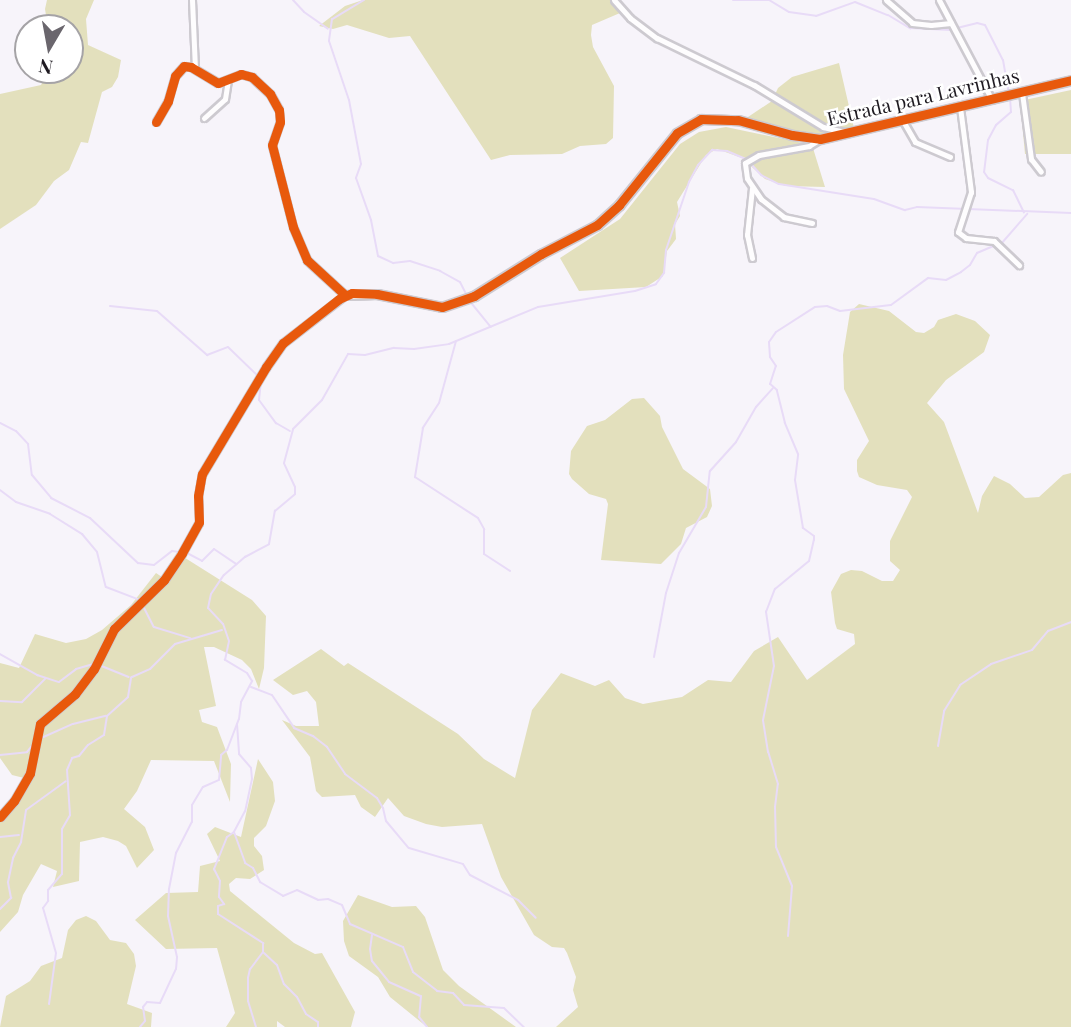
<!DOCTYPE html>
<style>
body{margin:0}
#map{position:relative;width:1071px;height:1027px;overflow:hidden;background:#f7f4fa;font-family:"Playfair Display",serif}
div>[style]{position:absolute}
.green>*{inset:0;background:#e3e0bd}
.stream>*{height:2px;margin:-1px;padding:0 1px;transform-origin:1px;border-radius:1px;background:#e8dbf7}
.roads{filter:drop-shadow(2px 0 #cdcad0) drop-shadow(-2px 0 #cdcad0) drop-shadow(0 2px #cdcad0) drop-shadow(0 -2px #cdcad0)}
.street>*{height:5px;margin:-2.5px;padding:0 2.5px;transform-origin:2.5px;border-radius:2.5px;background:#fefdfe}
.secondary>*{height:7px;margin:-3.5px;padding:0 3.5px;transform-origin:3.5px;border-radius:3.5px;background:#fefdfe}
.cycleway>*{height:9px;margin:-4.5px;padding:0 4.5px;transform-origin:4.5px;border-radius:4.5px;background:#e8590c}
span{translate:-50% -50%;white-space:nowrap;text-align:center;line-height:1.15;-webkit-text-stroke:5px #fff;paint-order:stroke}
.street-label{font-size:19px;color:#1e1a21}
.north{position:absolute;left:14px;top:14px;width:70px;height:70px;box-sizing:border-box;background:#fff;border:2px solid #a5a3a6;border-radius:50%;rotate:190deg;font-size:19px;font-weight:700;line-height:28px;text-align:center;color:#1e1a21}
.north::after{content:'';display:block;margin:auto;width:24px;height:32px;background:#6a666d;clip-path:polygon(50% 0,100% 100%,50% 72%,0 100%)}
</style>
<div id="map">
<div class="green">
<i style="clip-path:polygon(47px 0,94px 0,86px 19px,88px 45px,121px 60px,118px 77px,112px 87px,102px 92px,88px 143px,81px 142px,69px 170px,54px 181px,36px 205px,0 229px,0 94px,41px 85px,49px 70px,70px 70px,70px 28px,48px 28px,45px 9px)"></i>
<i style="clip-path:polygon(363px 0,616px 0,621px 6px,620px 13px,592px 25px,591px 35px,593px 47px,614px 86px,613px 138px,606px 144px,580px 146px,562px 154px,510px 155px,491px 160px,410px 36px,389px 38px,347px 25px,333px 29px,319px 26px,345px 6px)"></i>
<i style="clip-path:polygon(839px 63px,854px 128px,826px 135px,800px 136px,745px 119px,772px 101px,778px 88px,792px 77px)"></i>
<i style="clip-path:polygon(1071px 90px,1071px 154px,1025px 154px,1020px 101px)"></i>
<i style="clip-path:polygon(726px 127px,812px 145px,825px 187px,786px 186px,765px 179px,742px 158px,717px 149px,706px 155px,677px 202px,680px 216px,675px 224px,676px 239px,667px 251px,663px 276px,646px 287px,579px 291px,560px 258px,620px 219px,680px 144px,699px 132px)"></i>
<i style="clip-path:polygon(859px 304px,889px 311px,916px 332px,924px 333px,934px 327px,938px 320px,956px 314px,975px 321px,990px 335px,984px 352px,946px 380px,927px 403px,944px 422px,978px 513px,982px 496px,994px 476px,1010px 484px,1025px 498px,1039px 497px,1063px 475px,1071px 473px,1071px 1027px,556px 1027px,578px 1007px,573px 990px,576px 977px,567px 953px,564px 948px,552px 947px,534px 935px,501px 877px,482px 824px,442px 827px,426px 824px,404px 816px,388px 798px,375px 817px,361px 807px,355px 795px,322px 797px,316px 791px,310px 757px,282px 720px,296px 726px,319px 726px,316px 702px,307px 691px,293px 695px,273px 680px,321px 649px,344px 666px,348px 663px,458px 734px,484px 759px,515px 778px,532px 710px,561px 673px,595px 686px,609px 680px,625px 698px,643px 704px,682px 697px,708px 680px,731px 682px,754px 651px,778px 637px,807px 680px,855px 644px,854px 634px,837px 629px,835px 623px,831px 592px,841px 574px,851px 570px,862px 571px,882px 581px,893px 581px,900px 570px,890px 561px,890px 541px,912px 497px,907px 490px,877px 485px,859px 477px,857px 471px,857px 460px,869px 441px,844px 389px,843px 355px,850px 312px)"></i>
<i style="clip-path:polygon(644px 398px,660px 416px,662px 427px,683px 469px,710px 489px,712px 506px,707px 517px,686px 528px,681px 544px,661px 564px,601px 560px,608px 504px,606px 499px,589px 494px,572px 479px,569px 474px,571px 451px,587px 426px,605px 420px,632px 399px)"></i>
<i style="clip-path:polygon(182px 556px,252px 600px,266px 616px,264px 668px,259px 689px,251px 669px,242px 660px,214px 647px,204px 647px,216px 706px,199px 710px,202px 722px,217px 727px,231px 764px,230px 802px,214px 761px,151px 760px,137px 791px,124px 809px,145px 827px,154px 850px,137px 868px,126px 846px,118px 841px,103px 837px,80px 842px,79px 881px,53px 887px,57px 871px,41px 864px,23px 895px,18px 912px,0 932px,0 820px,18px 802px,28px 779px,12px 775px,0 758px,0 663px,19px 668px,35px 634px,66px 643px,86px 639px,102px 630px,131px 605px,156px 573px,165px 579px)"></i>
<i style="clip-path:polygon(258px 759px,273px 782px,275px 801px,266px 826px,254px 838px,254px 846px,262px 856px,264px 870px,250px 879px,236px 878px,229px 884px,230px 891px,294px 943px,315px 954px,322px 953px,355px 1012px,351px 1027px,285px 1027px,277px 1021px,277px 1027px,226px 1027px,235px 1013px,217px 948px,166px 949px,135px 920px,166px 893px,198px 892px,200px 866px,220px 861px,207px 834px,215px 827px,241px 837px)"></i>
<i style="clip-path:polygon(358px 895px,392px 907px,416px 906px,425px 917px,443px 970px,459px 986px,516px 1027px,427px 1027px,390px 997px,378px 977px,349px 956px,344px 941px,343px 921px)"></i>
<i style="clip-path:polygon(86px 916px,96px 921px,110px 940px,126px 943px,134px 954px,136px 966px,127px 1004px,152px 1013px,151px 1027px,0 1027px,6px 996px,30px 981px,41px 966px,62px 958px,68px 930px,76px 920px)"></i>
</div>
<div class="stream">
<i style="left:293px;top:0;width:16px;rotate:47deg"></i>
<i style="left:304px;top:12px;width:29px;rotate:35deg"></i>
<i style="left:364px;top:0;width:37px;rotate:149deg"></i>
<i style="left:332px;top:19px;width:22px;rotate:98deg"></i>
<i style="left:329px;top:41px;width:62px;rotate:71.3deg"></i>
<i style="left:349px;top:100px;width:65px;rotate:79.4deg"></i>
<i style="left:361px;top:164px;width:15px;rotate:110deg"></i>
<i style="left:356px;top:178px;width:45px;rotate:70.3deg"></i>
<i style="left:371px;top:220px;width:37px;rotate:79deg"></i>
<i style="left:378px;top:256px;width:17px;rotate:25deg"></i>
<i style="left:393px;top:263px;width:17px;rotate:-7deg"></i>
<i style="left:410px;top:261px;width:32px;rotate:18deg"></i>
<i style="left:440px;top:271px;width:23px;rotate:29deg"></i>
<i style="left:460px;top:282px;width:13px;rotate:63deg"></i>
<i style="left:733px;top:0;width:36px"></i>
<i style="left:769px;top:0;width:23px;rotate:31deg"></i>
<i style="left:789px;top:12px;width:27px;rotate:8deg"></i>
<i style="left:816px;top:16px;width:41px;rotate:-19.7deg"></i>
<i style="left:855px;top:2px;width:35px;rotate:22deg"></i>
<i style="left:888px;top:15px;width:26px;rotate:31deg"></i>
<i style="left:910px;top:28px;width:41px;rotate:2.8deg"></i>
<i style="left:957px;top:28px;width:21px;rotate:-14deg"></i>
<i style="left:977px;top:23px;width:8px;rotate:14deg"></i>
<i style="left:985px;top:25px;width:39px;rotate:63deg"></i>
<i style="left:1003px;top:60px;width:34px;rotate:80deg"></i>
<i style="left:1010px;top:98px;width:14px;rotate:86deg"></i>
<i style="left:1011px;top:112px;width:20px;rotate:139deg"></i>
<i style="left:996px;top:125px;width:17px;rotate:118deg"></i>
<i style="left:988px;top:140px;width:32px;rotate:97deg"></i>
<i style="left:984px;top:172px;width:7px;rotate:56deg"></i>
<i style="left:988px;top:178px;width:28px;rotate:26deg"></i>
<i style="left:1013px;top:190px;width:25px;rotate:64deg"></i>
<i style="left:750px;top:163px;width:16px;rotate:47deg"></i>
<i style="left:761px;top:175px;width:20px;rotate:27deg"></i>
<i style="left:779px;top:184px;width:96px;rotate:9deg"></i>
<i style="left:874px;top:199px;width:33px;rotate:20deg"></i>
<i style="left:905px;top:210px;width:12px;rotate:-14deg"></i>
<i style="left:917px;top:207px;width:154px;rotate:2.2deg"></i>
<i style="left:1001px;top:244px;width:40px;rotate:-49deg"></i>
<i style="left:468px;top:299px;width:36px;rotate:51deg"></i>
<i style="left:110px;top:306px;width:47px;rotate:6.1deg"></i>
<i style="left:157px;top:311px;width:67px;rotate:41.3deg"></i>
<i style="left:207px;top:355px;width:22px;rotate:-21deg"></i>
<i style="left:228px;top:347px;width:42px;rotate:44deg"></i>
<i style="left:456px;top:341px;width:64px;rotate:105.3deg"></i>
<i style="left:439px;top:403px;width:30px;rotate:123deg"></i>
<i style="left:423px;top:428px;width:50px;rotate:99.3deg"></i>
<i style="left:415px;top:477px;width:75px;rotate:33.1deg"></i>
<i style="left:478px;top:518px;width:13px;rotate:61deg"></i>
<i style="left:484px;top:529px;width:25px;rotate:90deg"></i>
<i style="left:484px;top:554px;width:31px;rotate:33deg"></i>
<i style="left:261px;top:381px;width:19px;rotate:96deg"></i>
<i style="left:259px;top:400px;width:29px;rotate:54deg"></i>
<i style="left:276px;top:423px;width:16px;rotate:30deg"></i>
<i style="left:0;top:423px;width:18px;rotate:27deg"></i>
<i style="left:16px;top:431px;width:18px;rotate:47deg"></i>
<i style="left:28px;top:444px;width:31px;rotate:83deg"></i>
<i style="left:32px;top:475px;width:30px;rotate:50deg"></i>
<i style="left:51px;top:498px;width:44px;rotate:27.1deg"></i>
<i style="left:90px;top:518px;width:66px;rotate:43.2deg"></i>
<i style="left:138px;top:563px;width:16px;rotate:7deg"></i>
<i style="left:154px;top:565px;width:23px;rotate:-38deg"></i>
<i style="left:172px;top:551px;width:15px;rotate:8deg"></i>
<i style="left:187px;top:553px;width:17px;rotate:28deg"></i>
<i style="left:202px;top:561px;width:17px;rotate:-45deg"></i>
<i style="left:214px;top:549px;width:27px;rotate:34deg"></i>
<i style="left:0;top:490px;width:20px;rotate:37deg"></i>
<i style="left:16px;top:502px;width:36px;rotate:19deg"></i>
<i style="left:50px;top:514px;width:38px;rotate:32deg"></i>
<i style="left:82px;top:534px;width:23px;rotate:50deg"></i>
<i style="left:97px;top:552px;width:36px;rotate:76deg"></i>
<i style="left:106px;top:587px;width:36px;rotate:21deg"></i>
<i style="left:140px;top:600px;width:30px;rotate:63deg"></i>
<i style="left:154px;top:627px;width:38px;rotate:17deg"></i>
<i style="left:0;top:654px;width:43px;rotate:29.6deg"></i>
<i style="left:37px;top:675px;width:23px;rotate:18deg"></i>
<i style="left:59px;top:682px;width:21px;rotate:-37deg"></i>
<i style="left:76px;top:669px;width:18px;rotate:-16deg"></i>
<i style="left:654px;top:657px;width:65px;rotate:-79.4deg"></i>
<i style="left:666px;top:593px;width:42px;rotate:-72deg"></i>
<i style="left:679px;top:553px;width:53px;rotate:-59.6deg"></i>
<i style="left:706px;top:507px;width:36px;rotate:-84deg"></i>
<i style="left:710px;top:471px;width:39px;rotate:-48deg"></i>
<i style="left:736px;top:442px;width:40px;rotate:-60.3deg"></i>
<i style="left:756px;top:407px;width:25px;rotate:-48deg"></i>
<i style="left:99px;top:665px;width:32px;rotate:22deg"></i>
<i style="left:132px;top:677px;width:20px;rotate:-24deg"></i>
<i style="left:150px;top:669px;width:35px;rotate:-45deg"></i>
<i style="left:175px;top:644px;width:49px;rotate:-16.6deg"></i>
<i style="left:251px;top:687px;width:22px;rotate:21deg"></i>
<i style="left:272px;top:695px;width:40px;rotate:56deg"></i>
<i style="left:294px;top:728px;width:21px;rotate:23deg"></i>
<i style="left:313px;top:736px;width:18px;rotate:38deg"></i>
<i style="left:327px;top:747px;width:32px;rotate:56deg"></i>
<i style="left:345px;top:774px;width:40px;rotate:37deg"></i>
<i style="left:377px;top:798px;width:12px;rotate:59deg"></i>
<i style="left:383px;top:808px;width:13px;rotate:77deg"></i>
<i style="left:386px;top:821px;width:35px;rotate:50deg"></i>
<i style="left:409px;top:848px;width:56px;rotate:16.5deg"></i>
<i style="left:463px;top:864px;width:13px;rotate:58deg"></i>
<i style="left:470px;top:875px;width:54px;rotate:27.5deg"></i>
<i style="left:518px;top:900px;width:25px;rotate:45deg"></i>
<i style="left:0;top:701px;width:22px;rotate:3deg"></i>
<i style="left:22px;top:702px;width:33px;rotate:-45deg"></i>
<i style="left:237px;top:724px;width:30px;rotate:86deg"></i>
<i style="left:239px;top:754px;width:18px;rotate:49deg"></i>
<i style="left:251px;top:768px;width:11px;rotate:85deg"></i>
<i style="left:252px;top:779px;width:33px;rotate:102deg"></i>
<i style="left:245px;top:811px;width:24px;rotate:118deg"></i>
<i style="left:234px;top:832px;width:9px;rotate:144deg"></i>
<i style="left:227px;top:837px;width:35px;rotate:112deg"></i>
<i style="left:214px;top:869px;width:13px;rotate:63deg"></i>
<i style="left:220px;top:881px;width:16px;rotate:94deg"></i>
<i style="left:219px;top:897px;width:9px;rotate:54deg"></i>
<i style="left:224px;top:904px;width:6px;rotate:162deg"></i>
<i style="left:218px;top:906px;width:8px;rotate:90deg"></i>
<i style="left:218px;top:914px;width:54px;rotate:32.8deg"></i>
<i style="left:263px;top:943px;width:9px;rotate:90deg"></i>
<i style="left:263px;top:952px;width:21px;rotate:127deg"></i>
<i style="left:250px;top:969px;width:9px;rotate:103deg"></i>
<i style="left:248px;top:978px;width:23px;rotate:90deg"></i>
<i style="left:248px;top:1001px;width:27px;rotate:73deg"></i>
<i style="left:39px;top:739px;width:37px;rotate:-24deg"></i>
<i style="left:73px;top:724px;width:34px;rotate:-14deg"></i>
<i style="left:938px;top:746px;width:36px;rotate:-80deg"></i>
<i style="left:944px;top:711px;width:31px;rotate:-58deg"></i>
<i style="left:960px;top:685px;width:37px;rotate:-34deg"></i>
<i style="left:991px;top:664px;width:43px;rotate:-18.9deg"></i>
<i style="left:1032px;top:650px;width:25px;rotate:-50deg"></i>
<i style="left:1048px;top:631px;width:25px;rotate:-21deg"></i>
<i style="left:0;top:755px;width:27px;rotate:-6deg"></i>
<i style="left:27px;top:752px;width:13px;rotate:-51deg"></i>
<i style="left:234px;top:832px;width:33px;rotate:70deg"></i>
<i style="left:245px;top:863px;width:9px;rotate:32deg"></i>
<i style="left:253px;top:868px;width:16px;rotate:63deg"></i>
<i style="left:260px;top:882px;width:27px;rotate:31deg"></i>
<i style="left:283px;top:896px;width:15px;rotate:-23deg"></i>
<i style="left:297px;top:890px;width:23px;rotate:25deg"></i>
<i style="left:318px;top:900px;width:10px;rotate:-6deg"></i>
<i style="left:328px;top:899px;width:15px;rotate:23deg"></i>
<i style="left:342px;top:905px;width:21px;rotate:67deg"></i>
<i style="left:350px;top:924px;width:58px;rotate:23.5deg"></i>
<i style="left:403px;top:947px;width:27px;rotate:68deg"></i>
<i style="left:413px;top:972px;width:31px;rotate:38deg"></i>
<i style="left:437px;top:991px;width:16px;rotate:7deg"></i>
<i style="left:453px;top:993px;width:16px;rotate:47deg"></i>
<i style="left:464px;top:1005px;width:40px;rotate:4.3deg"></i>
<i style="left:504px;top:1008px;width:28px;rotate:44deg"></i>
<i style="left:0;top:837px;width:19px;rotate:-6deg"></i>
<i style="left:0;top:909px;width:16px;rotate:-45deg"></i>
<i style="left:11px;top:898px;width:16px;rotate:-101deg"></i>
<i style="left:8px;top:882px;width:25px;rotate:-78deg"></i>
<i style="left:13px;top:858px;width:18px;rotate:-63deg"></i>
<i style="left:21px;top:842px;width:32px;rotate:-81deg"></i>
<i style="left:26px;top:810px;width:49px;rotate:-35.9deg"></i>
<i style="left:372px;top:935px;width:14px;rotate:98deg"></i>
<i style="left:370px;top:949px;width:12px;rotate:81deg"></i>
<i style="left:372px;top:961px;width:27px;rotate:51deg"></i>
<i style="left:389px;top:982px;width:35px;rotate:24deg"></i>
<i style="left:421px;top:996px;width:21px;rotate:95deg"></i>
<i style="left:419px;top:1017px;width:13px;rotate:51deg"></i>
<i style="left:788px;top:936px;width:50px;rotate:-85.4deg"></i>
<i style="left:792px;top:886px;width:42px;rotate:-112.3deg"></i>
<i style="left:776px;top:847px;width:40px;rotate:-91.4deg"></i>
<i style="left:775px;top:807px;width:23px;rotate:-83deg"></i>
<i style="left:778px;top:784px;width:34px;rotate:-107deg"></i>
<i style="left:768px;top:752px;width:32px;rotate:-99deg"></i>
<i style="left:763px;top:720px;width:55px;rotate:-78.5deg"></i>
<i style="left:774px;top:666px;width:55px;rotate:-98.4deg"></i>
<i style="left:766px;top:612px;width:25px;rotate:-69deg"></i>
<i style="left:775px;top:589px;width:44px;rotate:-39.5deg"></i>
<i style="left:809px;top:561px;width:22px;rotate:-77deg"></i>
<i style="left:814px;top:540px;width:4px;rotate:-90deg"></i>
<i style="left:814px;top:536px;width:14px;rotate:-144deg"></i>
<i style="left:803px;top:528px;width:49px;rotate:-99.5deg"></i>
<i style="left:795px;top:480px;width:26px;rotate:-83deg"></i>
<i style="left:798px;top:454px;width:34px;rotate:-113deg"></i>
<i style="left:785px;top:423px;width:34px;rotate:-104deg"></i>
<i style="left:777px;top:390px;width:9px;rotate:-139deg"></i>
<i style="left:770px;top:384px;width:19px;rotate:-72deg"></i>
<i style="left:776px;top:366px;width:11px;rotate:-124deg"></i>
<i style="left:770px;top:357px;width:15px;rotate:-94deg"></i>
<i style="left:769px;top:342px;width:12px;rotate:-55deg"></i>
<i style="left:776px;top:332px;width:46px;rotate:-32.7deg"></i>
<i style="left:815px;top:307px;width:12px;rotate:-5deg"></i>
<i style="left:827px;top:306px;width:14px;rotate:21deg"></i>
<i style="left:840px;top:311px;width:51px;rotate:-6.7deg"></i>
<i style="left:891px;top:305px;width:46px;rotate:-36.1deg"></i>
<i style="left:928px;top:278px;width:18px;rotate:6deg"></i>
<i style="left:946px;top:280px;width:17px;rotate:-28deg"></i>
<i style="left:961px;top:272px;width:11px;rotate:-38deg"></i>
<i style="left:970px;top:265px;width:14px;rotate:-60deg"></i>
<i style="left:977px;top:253px;width:21px;rotate:-23deg"></i>
<i style="left:264px;top:953px;width:18px;rotate:43deg"></i>
<i style="left:277px;top:965px;width:20px;rotate:70deg"></i>
<i style="left:284px;top:984px;width:18px;rotate:45deg"></i>
<i style="left:297px;top:997px;width:19px;rotate:62deg"></i>
<i style="left:306px;top:1014px;width:14px;rotate:34deg"></i>
<i style="left:318px;top:1022px;width:5px;rotate:90deg"></i>
<i style="left:49px;top:1004px;width:51px;rotate:-82.2deg"></i>
<i style="left:56px;top:953px;width:47px;rotate:-106.1deg"></i>
<i style="left:43px;top:908px;width:9px;rotate:-54deg"></i>
<i style="left:48px;top:901px;width:11px;rotate:-90deg"></i>
<i style="left:48px;top:890px;width:21px;rotate:-49deg"></i>
<i style="left:62px;top:874px;width:45px;rotate:-90deg"></i>
<i style="left:62px;top:829px;width:16px;rotate:-60deg"></i>
<i style="left:70px;top:815px;width:45px;rotate:-93.8deg"></i>
<i style="left:67px;top:770px;width:13px;rotate:-67deg"></i>
<i style="left:72px;top:758px;width:7px;rotate:-16deg"></i>
<i style="left:79px;top:756px;width:14px;rotate:-51deg"></i>
<i style="left:88px;top:745px;width:19px;rotate:-32deg"></i>
<i style="left:104px;top:735px;width:19px;rotate:-81deg"></i>
<i style="left:107px;top:716px;width:28px;rotate:-42deg"></i>
<i style="left:128px;top:697px;width:20px;rotate:-81deg"></i>
<i style="left:140px;top:1027px;width:8px;rotate:-50deg"></i>
<i style="left:145px;top:1021px;width:14px;rotate:-98deg"></i>
<i style="left:143px;top:1007px;width:6px;rotate:-51deg"></i>
<i style="left:147px;top:1002px;width:13px;rotate:4deg"></i>
<i style="left:160px;top:1003px;width:38px;rotate:-65deg"></i>
<i style="left:176px;top:969px;width:12px;rotate:-85deg"></i>
<i style="left:177px;top:957px;width:42px;rotate:-102.4deg"></i>
<i style="left:168px;top:916px;width:27px;rotate:-88deg"></i>
<i style="left:169px;top:889px;width:37px;rotate:-79deg"></i>
<i style="left:176px;top:853px;width:35px;rotate:-63deg"></i>
<i style="left:192px;top:822px;width:17px;rotate:-90deg"></i>
<i style="left:192px;top:805px;width:21px;rotate:-59deg"></i>
<i style="left:203px;top:787px;width:17px;rotate:-24deg"></i>
<i style="left:219px;top:780px;width:25px;rotate:-85deg"></i>
<i style="left:221px;top:755px;width:8px;rotate:-40deg"></i>
<i style="left:227px;top:750px;width:33px;rotate:-69deg"></i>
<i style="left:239px;top:719px;width:17px;rotate:-83deg"></i>
<i style="left:241px;top:702px;width:24px;rotate:-62deg"></i>
<i style="left:252px;top:681px;width:9px;rotate:-122deg"></i>
<i style="left:247px;top:673px;width:26px;rotate:-149deg"></i>
<i style="left:225px;top:660px;width:19px;rotate:-78deg"></i>
<i style="left:229px;top:641px;width:18px;rotate:-109deg"></i>
<i style="left:223px;top:624px;width:22px;rotate:-133deg"></i>
<i style="left:208px;top:608px;width:14px;rotate:-78deg"></i>
<i style="left:211px;top:594px;width:23px;rotate:-56deg"></i>
<i style="left:224px;top:575px;width:28px;rotate:-41deg"></i>
<i style="left:245px;top:557px;width:27px;rotate:-28deg"></i>
<i style="left:269px;top:544px;width:34px;rotate:-80deg"></i>
<i style="left:275px;top:511px;width:26px;rotate:-40deg"></i>
<i style="left:295px;top:494px;width:7px;rotate:-90deg"></i>
<i style="left:295px;top:487px;width:26px;rotate:-115deg"></i>
<i style="left:284px;top:463px;width:35px;rotate:-75deg"></i>
<i style="left:293px;top:429px;width:41px;rotate:-45deg"></i>
<i style="left:322px;top:400px;width:53px;rotate:-60.5deg"></i>
<i style="left:348px;top:354px;width:17px;rotate:3deg"></i>
<i style="left:365px;top:355px;width:30px;rotate:-14deg"></i>
<i style="left:394px;top:348px;width:20px;rotate:3deg"></i>
<i style="left:414px;top:349px;width:35px;rotate:-8deg"></i>
<i style="left:449px;top:344px;width:96px;rotate:-22.6deg"></i>
<i style="left:538px;top:307px;width:98px;rotate:-9.4deg"></i>
<i style="left:635px;top:291px;width:22px;rotate:-18deg"></i>
<i style="left:656px;top:284px;width:14px;rotate:-54deg"></i>
<i style="left:664px;top:273px;width:23px;rotate:-85deg"></i>
<i style="left:666px;top:250px;width:72px;rotate:-71.3deg"></i>
<i style="left:689px;top:182px;width:19px;rotate:-62deg"></i>
<i style="left:698px;top:165px;width:21px;rotate:-47deg"></i>
<i style="left:712px;top:150px;width:15px;rotate:4deg"></i>
<i style="left:727px;top:151px;width:21px;rotate:23deg"></i>
</div>
<div class="roads">
<div class="street">
<i style="left:192px;top:0;width:68px;rotate:87.5deg"></i>
<i style="left:614px;top:0;width:24px;rotate:48deg"></i>
<i style="left:630px;top:18px;width:34px;rotate:37deg"></i>
<i style="left:657px;top:38px;width:108px;rotate:25.9deg"></i>
<i style="left:754px;top:85px;width:81px;rotate:31.3deg"></i>
<i style="left:823px;top:127px;width:22px;rotate:13deg"></i>
<i style="left:886px;top:0;width:35px;rotate:41deg"></i>
<i style="left:912px;top:23px;width:19px;rotate:6deg"></i>
<i style="left:931px;top:25px;width:20px;rotate:-6deg"></i>
<i style="left:939px;top:0;width:113px;rotate:62.1deg"></i>
<i style="left:1022px;top:93px;width:67px;rotate:82.2deg"></i>
<i style="left:1031px;top:159px;width:16px;rotate:52deg"></i>
<i style="left:960px;top:107px;width:86px;rotate:82.6deg"></i>
<i style="left:971px;top:192px;width:42px;rotate:108deg"></i>
<i style="left:958px;top:232px;width:10px;rotate:37deg"></i>
<i style="left:966px;top:238px;width:28px;rotate:6deg"></i>
<i style="left:994px;top:241px;width:35px;rotate:44deg"></i>
<i style="left:204px;top:118px;width:28px;rotate:-42deg"></i>
<i style="left:225px;top:99px;width:18px;rotate:-81deg"></i>
<i style="left:903px;top:121px;width:24px;rotate:60deg"></i>
<i style="left:915px;top:142px;width:38px;rotate:23deg"></i>
<i style="left:812px;top:223px;width:29px;rotate:-168deg"></i>
<i style="left:784px;top:217px;width:29px;rotate:-142deg"></i>
<i style="left:761px;top:199px;width:25px;rotate:-124deg"></i>
<i style="left:747px;top:178px;width:15px;rotate:-98deg"></i>
<i style="left:745px;top:163px;width:16px;rotate:-30deg"></i>
<i style="left:759px;top:155px;width:51px;rotate:-10.2deg"></i>
<i style="left:809px;top:146px;width:13px;rotate:-32deg"></i>
<i style="left:752px;top:258px;width:24px;rotate:-102deg"></i>
<i style="left:747px;top:235px;width:47px;rotate:-83.9deg"></i>
<i style="left:0;top:817px;width:21px;rotate:-49deg"></i>
<i style="left:14px;top:801px;width:32px;rotate:-60deg"></i>
<i style="left:30px;top:773px;width:50px;rotate:-78.5deg"></i>
<i style="left:40px;top:724px;width:46px;rotate:-40.6deg"></i>
<i style="left:75px;top:694px;width:31px;rotate:-53deg"></i>
<i style="left:94px;top:669px;width:45px;rotate:-63.4deg"></i>
<i style="left:114px;top:629px;width:70px;rotate:-44.4deg"></i>
<i style="left:164px;top:580px;width:32px;rotate:-56deg"></i>
<i style="left:182px;top:553px;width:35px;rotate:-61deg"></i>
<i style="left:199px;top:522px;width:26px;rotate:-92deg"></i>
<i style="left:198px;top:496px;width:22px;rotate:-80deg"></i>
<i style="left:202px;top:474px;width:125px;rotate:-59.1deg"></i>
<i style="left:266px;top:367px;width:29px;rotate:-55deg"></i>
<i style="left:283px;top:343px;width:78px;rotate:-37.7deg"></i>
<i style="left:345px;top:295px;width:52px;rotate:-137.4deg"></i>
<i style="left:307px;top:260px;width:36px;rotate:-113deg"></i>
<i style="left:293px;top:227px;width:85px;rotate:-104.4deg"></i>
<i style="left:272px;top:145px;width:24px;rotate:-71deg"></i>
<i style="left:280px;top:122px;width:12px;rotate:-95deg"></i>
<i style="left:279px;top:110px;width:18px;rotate:-119deg"></i>
<i style="left:270px;top:94px;width:25px;rotate:-137deg"></i>
<i style="left:252px;top:77px;width:11px;rotate:-165deg"></i>
<i style="left:241px;top:74px;width:25px;rotate:159deg"></i>
<i style="left:218px;top:83px;width:31px;rotate:-149deg"></i>
<i style="left:191px;top:67px;width:7px;rotate:-172deg"></i>
<i style="left:184px;top:66px;width:13px;rotate:132deg"></i>
<i style="left:175px;top:76px;width:26px;rotate:106deg"></i>
<i style="left:168px;top:101px;width:24px;rotate:120deg"></i>
</div>
<div class="secondary">
<i style="left:345px;top:295px;width:32px;rotate:-2deg"></i>
<i style="left:377px;top:294px;width:66px;rotate:11.3deg"></i>
<i style="left:442px;top:307px;width:34px;rotate:-19deg"></i>
<i style="left:474px;top:296px;width:79px;rotate:-32.1deg"></i>
<i style="left:541px;top:254px;width:63px;rotate:-27.4deg"></i>
<i style="left:597px;top:225px;width:30px;rotate:-42deg"></i>
<i style="left:619px;top:205px;width:92px;rotate:-51.1deg"></i>
<i style="left:677px;top:133px;width:28px;rotate:-30deg"></i>
<i style="left:701px;top:119px;width:37px;rotate:2deg"></i>
<i style="left:738px;top:120px;width:56px;rotate:15.5deg"></i>
<i style="left:792px;top:135px;width:28px;rotate:8deg"></i>
<i style="left:820px;top:139px;width:258px;rotate:-13.2deg"></i>
</div>
</div>
<div class="cycleway">
<i style="left:156px;top:122px;width:24px;rotate:-60deg"></i>
<i style="left:168px;top:101px;width:26px;rotate:-74deg"></i>
<i style="left:175px;top:76px;width:13px;rotate:-48deg"></i>
<i style="left:184px;top:66px;width:7px;rotate:8deg"></i>
<i style="left:191px;top:67px;width:31px;rotate:31deg"></i>
<i style="left:218px;top:83px;width:25px;rotate:-21deg"></i>
<i style="left:241px;top:74px;width:11px;rotate:15deg"></i>
<i style="left:252px;top:77px;width:25px;rotate:43deg"></i>
<i style="left:270px;top:94px;width:18px;rotate:61deg"></i>
<i style="left:279px;top:110px;width:12px;rotate:85deg"></i>
<i style="left:280px;top:122px;width:24px;rotate:109deg"></i>
<i style="left:272px;top:145px;width:85px;rotate:75.6deg"></i>
<i style="left:293px;top:227px;width:36px;rotate:67deg"></i>
<i style="left:307px;top:260px;width:52px;rotate:42.6deg"></i>
<i style="left:0;top:817px;width:21px;rotate:-49deg"></i>
<i style="left:14px;top:801px;width:32px;rotate:-60deg"></i>
<i style="left:30px;top:773px;width:50px;rotate:-78.5deg"></i>
<i style="left:40px;top:724px;width:46px;rotate:-40.6deg"></i>
<i style="left:75px;top:694px;width:31px;rotate:-53deg"></i>
<i style="left:94px;top:669px;width:45px;rotate:-63.4deg"></i>
<i style="left:114px;top:629px;width:70px;rotate:-44.4deg"></i>
<i style="left:164px;top:580px;width:32px;rotate:-56deg"></i>
<i style="left:182px;top:553px;width:35px;rotate:-61deg"></i>
<i style="left:199px;top:522px;width:26px;rotate:-92deg"></i>
<i style="left:198px;top:496px;width:22px;rotate:-80deg"></i>
<i style="left:202px;top:474px;width:125px;rotate:-59.1deg"></i>
<i style="left:266px;top:367px;width:29px;rotate:-55deg"></i>
<i style="left:283px;top:343px;width:71px;rotate:-38.2deg"></i>
<i style="left:339px;top:299px;width:14px;rotate:-25deg"></i>
<i style="left:352px;top:293px;width:25px;rotate:2deg"></i>
<i style="left:377px;top:294px;width:66px;rotate:11.3deg"></i>
<i style="left:442px;top:307px;width:34px;rotate:-19deg"></i>
<i style="left:474px;top:296px;width:79px;rotate:-32.1deg"></i>
<i style="left:541px;top:254px;width:63px;rotate:-27.4deg"></i>
<i style="left:597px;top:225px;width:30px;rotate:-42deg"></i>
<i style="left:619px;top:205px;width:92px;rotate:-51.1deg"></i>
<i style="left:677px;top:133px;width:28px;rotate:-30deg"></i>
<i style="left:701px;top:119px;width:37px;rotate:2deg"></i>
<i style="left:738px;top:120px;width:56px;rotate:15.5deg"></i>
<i style="left:792px;top:135px;width:28px;rotate:8deg"></i>
<i style="left:820px;top:139px;width:258px;rotate:-13.2deg"></i>
</div>
<div class="street-label">
<span style="left:923px;top:97px;rotate:-13deg">Estrada para Lavrinhas</span>
</div>
<div class="north">N</div>
</div>
